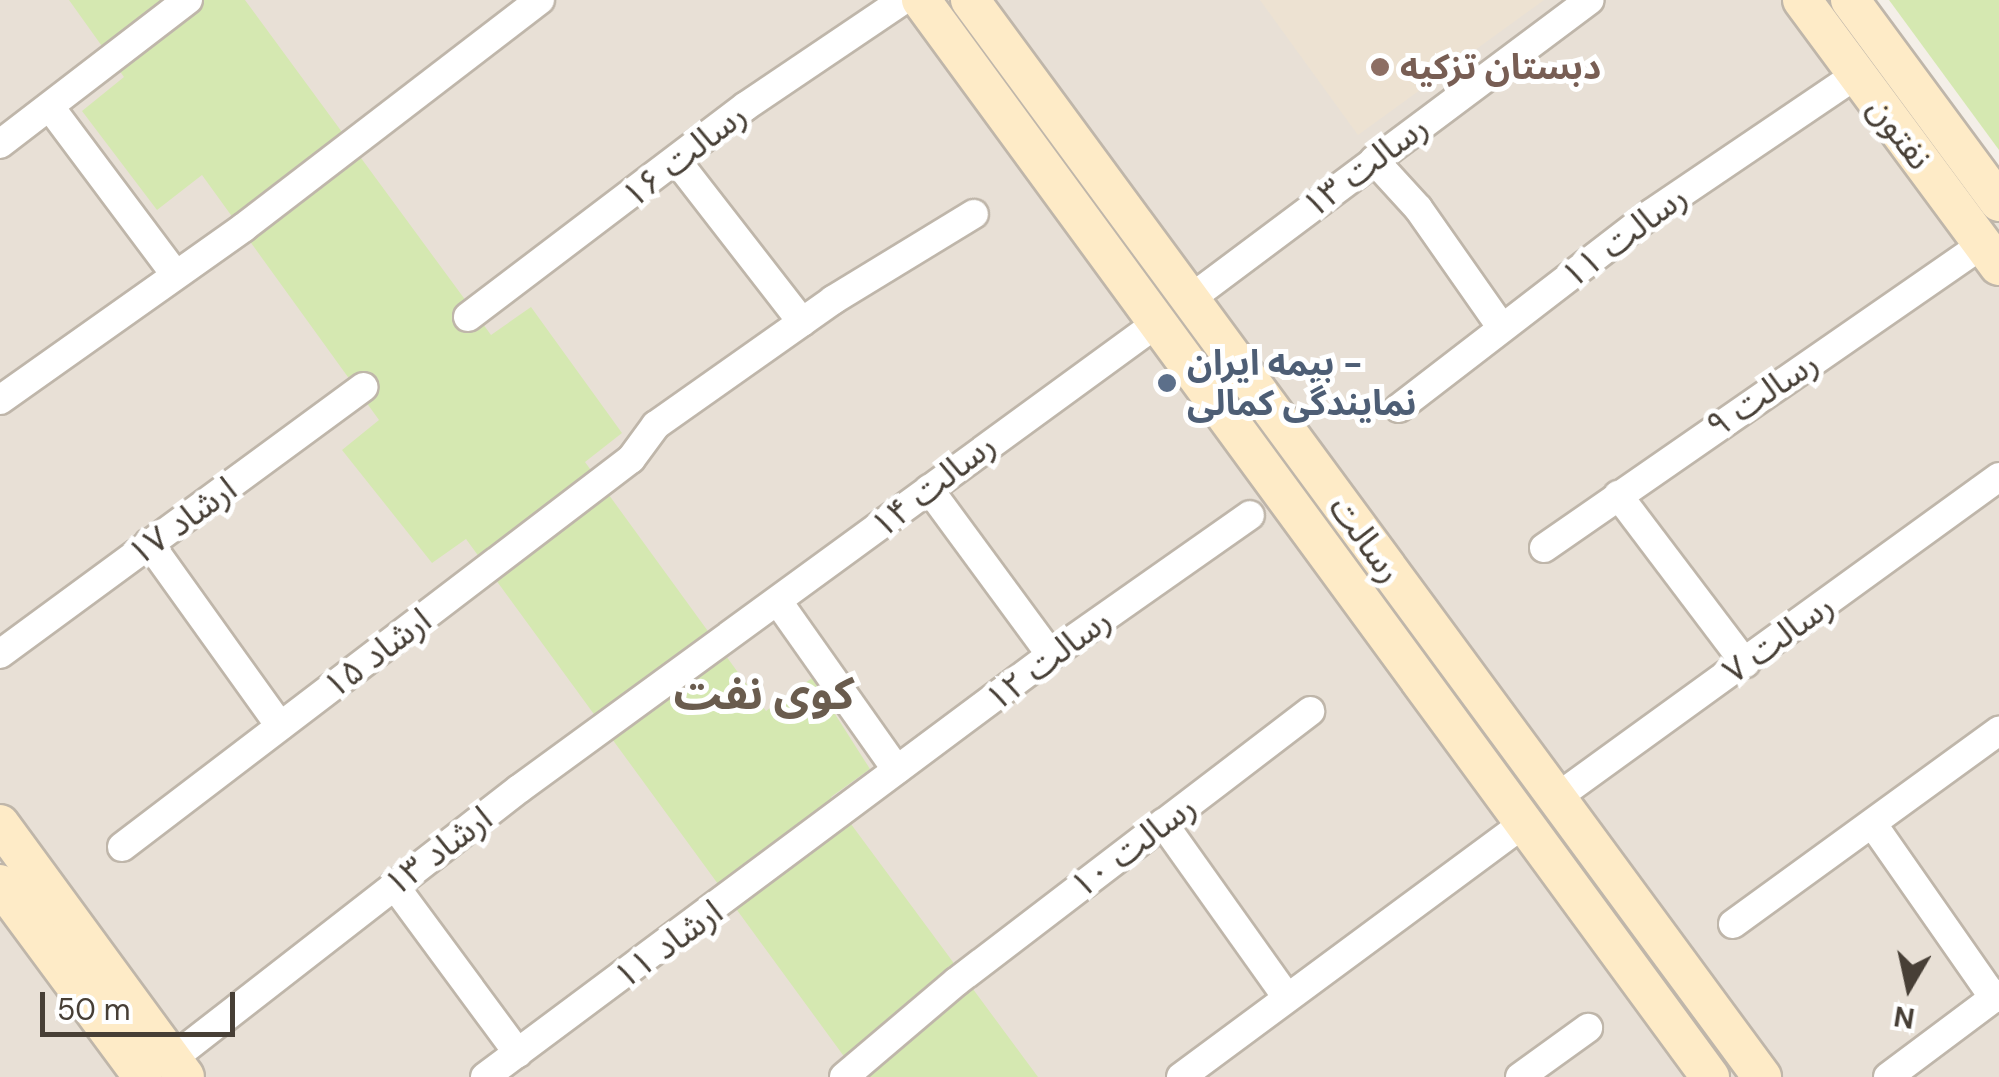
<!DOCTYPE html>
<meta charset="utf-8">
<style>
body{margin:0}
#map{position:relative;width:1999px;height:1077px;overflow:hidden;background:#f4efe8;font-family:"DM Sans","Noto Sans Arabic",sans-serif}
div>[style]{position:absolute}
.residential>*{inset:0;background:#e8e0d6}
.education>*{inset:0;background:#ede2d2}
.green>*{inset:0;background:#d5e8b1}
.roads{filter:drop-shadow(2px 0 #bfb6aa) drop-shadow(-2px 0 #bfb6aa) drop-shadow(0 2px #bfb6aa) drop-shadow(0 -2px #bfb6aa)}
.street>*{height:28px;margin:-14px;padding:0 14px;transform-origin:14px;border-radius:14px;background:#fff}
.secondary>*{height:38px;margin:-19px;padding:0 19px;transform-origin:19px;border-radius:19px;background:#feebc7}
.dots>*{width:28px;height:28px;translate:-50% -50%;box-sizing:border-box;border:5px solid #fff;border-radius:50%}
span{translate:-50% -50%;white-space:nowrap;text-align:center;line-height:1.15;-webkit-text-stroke:10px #fff;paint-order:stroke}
.education-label{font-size:35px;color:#785e54;font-weight:700}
.left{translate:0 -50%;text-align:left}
.street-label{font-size:35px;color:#473f36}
.service-label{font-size:35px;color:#4e5e75;font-weight:700}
.district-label{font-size:45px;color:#6a5c4e;font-weight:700}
.north{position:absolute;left:1859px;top:937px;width:100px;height:100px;-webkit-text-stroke:8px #fff;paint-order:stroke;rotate:189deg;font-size:28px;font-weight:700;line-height:40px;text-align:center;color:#473f36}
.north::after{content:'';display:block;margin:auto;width:35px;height:45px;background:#473f36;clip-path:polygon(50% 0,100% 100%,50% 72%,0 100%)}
.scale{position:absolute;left:40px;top:992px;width:195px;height:45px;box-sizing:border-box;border:5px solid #473f36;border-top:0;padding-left:12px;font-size:30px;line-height:35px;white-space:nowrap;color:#473f36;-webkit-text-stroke:8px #fff;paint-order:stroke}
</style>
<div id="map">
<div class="residential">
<i style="clip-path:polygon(0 0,1866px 0,1999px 174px,1999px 1077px,0 1077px)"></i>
</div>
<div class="education">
<i style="clip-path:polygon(1260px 0,1544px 0,1358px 135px)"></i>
</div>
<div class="green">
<i style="clip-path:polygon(69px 0,245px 0,491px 335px,531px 307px,622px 433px,585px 462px,766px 711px,812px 678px,870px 769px,831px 797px,1038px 1077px,859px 1077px,466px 539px,432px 563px,342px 450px,379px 420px,202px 175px,157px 210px,82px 111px,124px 77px)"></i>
<i style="clip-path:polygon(1889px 0,1999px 0,1999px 150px)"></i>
</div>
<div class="roads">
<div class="street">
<i style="left:50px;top:107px;width:207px;rotate:53.2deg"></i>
<i style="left:0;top:144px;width:237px;rotate:-37.5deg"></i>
<i style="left:1374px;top:160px;width:65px;rotate:47.5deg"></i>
<i style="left:1418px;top:208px;width:146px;rotate:55deg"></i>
<i style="left:677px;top:161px;width:204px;rotate:52.2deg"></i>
<i style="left:1190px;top:299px;width:499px;rotate:-36.8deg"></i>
<i style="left:468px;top:317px;width:349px;rotate:-37.2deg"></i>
<i style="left:746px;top:106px;width:189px;rotate:-34deg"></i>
<i style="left:0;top:400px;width:299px;rotate:-35.3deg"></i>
<i style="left:244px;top:227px;width:373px;rotate:-37.5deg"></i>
<i style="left:1399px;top:408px;width:319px;rotate:-37.6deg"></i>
<i style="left:1652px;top:213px;width:248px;rotate:-34.1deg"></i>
<i style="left:929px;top:489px;width:206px;rotate:53.7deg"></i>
<i style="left:1618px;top:495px;width:211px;rotate:52.9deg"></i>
<i style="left:149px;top:543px;width:225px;rotate:54.4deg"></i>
<i style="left:1544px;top:548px;width:534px;rotate:-34.7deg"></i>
<i style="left:779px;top:603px;width:204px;rotate:54.8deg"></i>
<i style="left:0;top:654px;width:451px;rotate:-36.3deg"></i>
<i style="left:1556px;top:798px;width:547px;rotate:-35.93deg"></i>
<i style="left:1163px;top:823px;width:212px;rotate:54.6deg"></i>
<i style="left:1874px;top:826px;width:210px;rotate:55.1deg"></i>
<i style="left:122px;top:847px;width:640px;rotate:-37.32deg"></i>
<i style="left:631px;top:459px;width:42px;rotate:-53.7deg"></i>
<i style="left:656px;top:425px;width:217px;rotate:-35.2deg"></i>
<i style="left:833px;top:300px;width:165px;rotate:-31.4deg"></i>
<i style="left:394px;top:885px;width:209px;rotate:53.6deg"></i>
<i style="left:1733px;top:924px;width:329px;rotate:-36deg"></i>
<i style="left:172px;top:1059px;width:440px;rotate:-37.9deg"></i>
<i style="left:519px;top:789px;width:790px;rotate:-36.14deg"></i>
<i style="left:485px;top:1077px;width:706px;rotate:-36.71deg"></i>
<i style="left:1051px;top:655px;width:243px;rotate:-35.1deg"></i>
<i style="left:844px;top:1077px;width:147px;rotate:-40.3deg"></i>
<i style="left:956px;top:982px;width:446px;rotate:-37.4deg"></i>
<i style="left:1181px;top:1077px;width:425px;rotate:-36.5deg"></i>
<i style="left:1520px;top:1077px;width:84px;rotate:-35.8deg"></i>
<i style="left:1888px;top:1077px;width:139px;rotate:-36.8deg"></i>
</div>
<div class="secondary">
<i style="left:921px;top:0;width:1335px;rotate:53.77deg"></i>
<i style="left:970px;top:0;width:1337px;rotate:53.67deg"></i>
<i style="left:1802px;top:0;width:331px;rotate:53.5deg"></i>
<i style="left:1850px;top:0;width:251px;rotate:53.6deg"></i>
<i style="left:0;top:824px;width:313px;rotate:53.8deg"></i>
<i style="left:0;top:884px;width:240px;rotate:53.5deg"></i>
</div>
</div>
<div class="dots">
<i style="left:1380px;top:67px;background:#8d6e63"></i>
<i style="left:1167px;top:383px;background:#5c6f8a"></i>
</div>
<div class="education-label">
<span class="left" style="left:1400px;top:67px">دبستان تزکیه</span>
</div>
<div class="street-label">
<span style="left:1900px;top:133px;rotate:53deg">نفتون</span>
<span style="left:684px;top:155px;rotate:-38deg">رسالت ۱۶</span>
<span style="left:1365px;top:166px;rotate:-37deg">رسالت ۱۳</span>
<span style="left:1624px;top:236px;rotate:-37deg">رسالت ۱۱</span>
<span style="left:1762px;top:394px;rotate:-34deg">رسالت ۹</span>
<span style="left:933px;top:485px;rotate:-38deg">رسالت ۱۴</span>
<span style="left:182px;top:521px;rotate:-36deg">ارشاد ۱۷</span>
<span style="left:1366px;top:539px;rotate:54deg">رسالت</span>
<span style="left:1778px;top:638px;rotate:-36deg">رسالت ۷</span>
<span style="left:377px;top:653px;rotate:-37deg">ارشاد ۱۵</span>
<span style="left:1048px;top:659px;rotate:-37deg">رسالت ۱۲</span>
<span style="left:1133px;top:846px;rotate:-37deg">رسالت ۱۰</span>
<span style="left:438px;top:851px;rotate:-37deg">ارشاد ۱۳</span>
<span style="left:668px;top:944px;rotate:-36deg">ارشاد ۱۱</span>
</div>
<div class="service-label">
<span class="left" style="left:1187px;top:383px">بیمه ایران -<br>نمایندگى کمالى</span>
</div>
<div class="district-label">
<span style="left:764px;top:694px">کوی نفت</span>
</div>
<div class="north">N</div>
<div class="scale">50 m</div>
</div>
